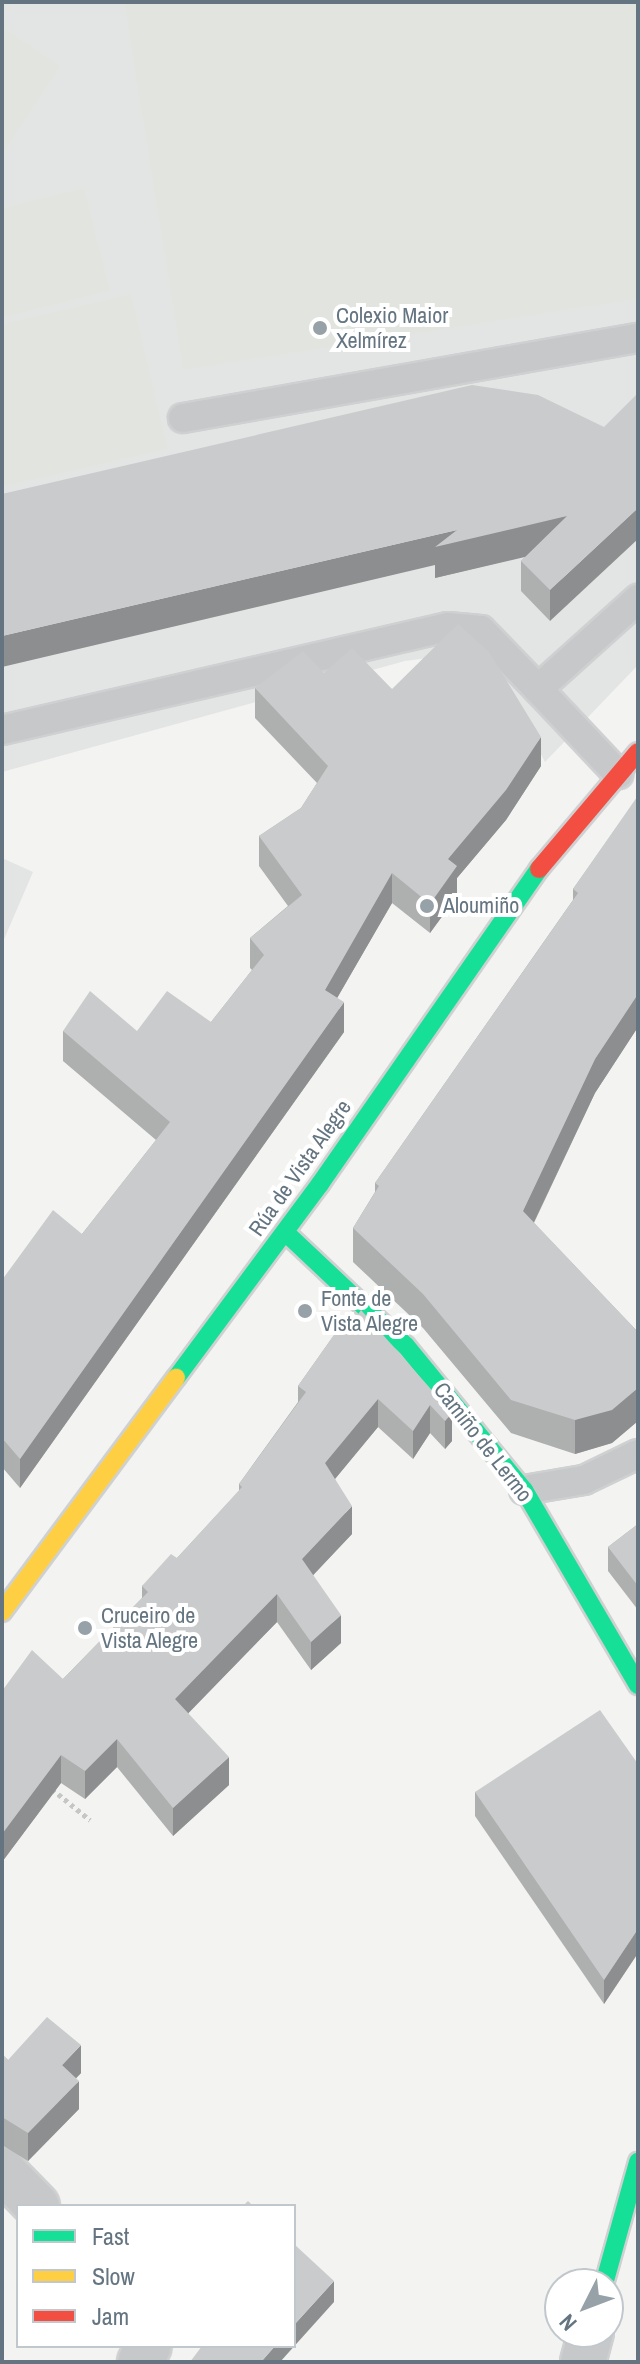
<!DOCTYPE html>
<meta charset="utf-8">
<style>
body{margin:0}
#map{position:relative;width:640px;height:2364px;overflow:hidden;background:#f3f3f1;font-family:"Archivo Narrow",sans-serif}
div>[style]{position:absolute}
.built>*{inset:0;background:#e3e5e4}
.green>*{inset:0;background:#e2e5df}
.path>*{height:5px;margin-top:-2.5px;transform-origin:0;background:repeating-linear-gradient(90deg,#c5c6c6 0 4px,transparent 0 8px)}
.roads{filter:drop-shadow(2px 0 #cfd0d1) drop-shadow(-2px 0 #cfd0d1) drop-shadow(0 2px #cfd0d1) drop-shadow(0 -2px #cfd0d1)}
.lane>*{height:28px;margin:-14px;padding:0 14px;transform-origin:14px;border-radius:14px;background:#c7c8c9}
.street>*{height:44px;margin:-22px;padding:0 22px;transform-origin:22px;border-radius:22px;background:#c7c8c9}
.fast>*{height:18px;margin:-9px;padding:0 9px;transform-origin:9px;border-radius:9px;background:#16e098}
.slow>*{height:18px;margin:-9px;padding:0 9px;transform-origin:9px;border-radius:9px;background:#ffcf43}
.jam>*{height:18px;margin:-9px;padding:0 9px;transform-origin:9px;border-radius:9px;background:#f24e42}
.wall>*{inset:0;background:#aeafaf}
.shaded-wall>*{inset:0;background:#8d8e8f}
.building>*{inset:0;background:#cacbcc}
.dots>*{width:22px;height:22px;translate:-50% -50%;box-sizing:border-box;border:4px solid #fff;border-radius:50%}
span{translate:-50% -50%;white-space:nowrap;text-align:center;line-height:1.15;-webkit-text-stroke:8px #fff;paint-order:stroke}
.poi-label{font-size:22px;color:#647581}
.left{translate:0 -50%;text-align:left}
.street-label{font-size:22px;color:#647581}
.frame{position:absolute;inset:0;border:4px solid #647581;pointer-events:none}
.legend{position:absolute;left:16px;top:2204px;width:280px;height:144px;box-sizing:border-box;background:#fff;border:2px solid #c1c8cd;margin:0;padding:10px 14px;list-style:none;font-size:24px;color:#647581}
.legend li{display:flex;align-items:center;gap:16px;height:40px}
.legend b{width:40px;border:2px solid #c1c8cd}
.north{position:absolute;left:544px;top:2268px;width:80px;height:80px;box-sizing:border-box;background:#fff;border:2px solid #c1c8cd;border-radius:50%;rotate:228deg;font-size:22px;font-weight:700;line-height:32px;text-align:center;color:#647581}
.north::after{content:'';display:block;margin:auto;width:28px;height:36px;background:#96a1a8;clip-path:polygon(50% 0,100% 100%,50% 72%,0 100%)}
</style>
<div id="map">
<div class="built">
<i style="clip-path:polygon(2px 2px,638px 2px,638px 665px,545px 762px,526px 725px,451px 655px,405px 661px,2px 772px)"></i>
<i style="clip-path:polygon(2px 858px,33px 872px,2px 944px)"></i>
</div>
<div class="green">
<i style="clip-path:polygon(124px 2px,638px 2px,638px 299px,183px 370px)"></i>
<i style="clip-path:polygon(2px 27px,61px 66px,2px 154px)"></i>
<i style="clip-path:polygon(84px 188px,110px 291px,2px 318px,2px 208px)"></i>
<i style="clip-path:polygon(131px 294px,168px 449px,2px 487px,2px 324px)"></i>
</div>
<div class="path">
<i style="left:52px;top:1789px;width:49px;rotate:39.2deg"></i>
</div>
<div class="roads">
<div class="lane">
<i style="left:183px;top:418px;width:462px;rotate:-10deg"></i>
<i style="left:538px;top:689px;width:117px;rotate:46.7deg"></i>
<i style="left:2px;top:730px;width:458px;rotate:-13deg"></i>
<i style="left:448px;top:627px;width:33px;rotate:5deg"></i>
<i style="left:481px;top:630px;width:82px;rotate:46deg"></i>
<i style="left:538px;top:689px;width:135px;rotate:-42deg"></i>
<i style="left:524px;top:1490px;width:61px;rotate:-9.5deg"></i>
<i style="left:584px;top:1480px;width:60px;rotate:-25.7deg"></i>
</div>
<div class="street">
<i style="left:2px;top:2170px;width:50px;rotate:45.8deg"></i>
<i style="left:140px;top:2362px;width:18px;rotate:-61deg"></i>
<i style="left:583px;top:2362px;width:31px;rotate:-75deg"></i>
</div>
<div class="fast">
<i style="left:285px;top:1232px;width:166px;rotate:43.3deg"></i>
<i style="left:406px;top:1346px;width:186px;rotate:50.7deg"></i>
<i style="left:524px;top:1490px;width:226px;rotate:59.7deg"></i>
<i style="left:176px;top:1378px;width:242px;rotate:-53.4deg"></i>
<i style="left:320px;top:1184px;width:384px;rotate:-55.2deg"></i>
<i style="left:604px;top:2284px;width:127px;rotate:-74.4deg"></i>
</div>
<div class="slow">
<i style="left:2px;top:1612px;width:292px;rotate:-53.4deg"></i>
</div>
<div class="jam">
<i style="left:539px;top:869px;width:153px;rotate:-49.8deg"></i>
</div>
</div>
<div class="wall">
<i style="clip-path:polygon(604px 427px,550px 621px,521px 591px,521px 561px,526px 556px,435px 578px,435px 565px)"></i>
<i style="clip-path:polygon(324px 673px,392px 689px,541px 766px,506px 820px,457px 878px,457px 896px,430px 933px,392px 903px,337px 998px,344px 1032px,20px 1488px,2px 1467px,2px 1280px,82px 1234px,156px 1140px,63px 1061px,63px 1031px,137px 1031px,211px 1022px,252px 970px,250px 968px,250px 938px,288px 906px,259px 866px,259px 836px,301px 808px,317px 783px,255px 718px,255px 688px)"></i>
<i style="clip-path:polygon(638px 797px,638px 1027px,595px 1093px,534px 1223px,638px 1332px,638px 1421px,612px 1443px,575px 1454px,511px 1433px,423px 1328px,353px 1262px,353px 1228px,375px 1192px,375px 1183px,573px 900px,573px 889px)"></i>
<i style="clip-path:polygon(339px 1328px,452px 1413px,452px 1441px,445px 1449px,430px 1433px,413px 1459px,378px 1427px,335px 1479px,352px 1534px,313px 1575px,341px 1643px,311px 1670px,277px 1622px,188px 1713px,229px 1785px,173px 1836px,117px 1767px,85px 1799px,61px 1783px,2px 1862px,2px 1691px,63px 1679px,142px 1598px,142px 1586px,177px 1558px,239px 1491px,239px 1484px,298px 1402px,298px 1386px)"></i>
<i style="clip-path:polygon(638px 1524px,638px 1610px,608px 1571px,608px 1547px)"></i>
<i style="clip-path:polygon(638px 1764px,638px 1953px,604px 2004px,475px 1816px,475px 1792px)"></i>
<i style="clip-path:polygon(2px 2054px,8px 2060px,81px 2073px,76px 2078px,79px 2109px,28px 2161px,2px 2145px)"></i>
</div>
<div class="shaded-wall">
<i style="clip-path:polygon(638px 508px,638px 539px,550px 621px,550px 590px)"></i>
<i style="clip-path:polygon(567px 516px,567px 547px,435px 578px,435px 565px,2px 667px,2px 636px,457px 530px)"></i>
<i style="clip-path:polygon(541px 737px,541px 766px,506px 820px,457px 878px,457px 896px,430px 933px,430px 904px,448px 859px)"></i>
<i style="clip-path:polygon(392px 873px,392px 903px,325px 1019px,325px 990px)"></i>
<i style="clip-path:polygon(638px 994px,638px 1027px,595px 1093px,523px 1245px,523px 1211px,595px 1059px)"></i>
<i style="clip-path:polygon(344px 1002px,344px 1032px,20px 1488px,20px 1459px)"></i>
<i style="clip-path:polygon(638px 1388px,638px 1421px,612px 1443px,575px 1454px,575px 1420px)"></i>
<i style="clip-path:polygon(378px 1399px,378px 1427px,325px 1491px,325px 1463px)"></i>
<i style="clip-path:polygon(430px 1405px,430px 1433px,413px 1459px,413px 1431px)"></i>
<i style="clip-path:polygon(452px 1413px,452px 1441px,445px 1449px,445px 1421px)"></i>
<i style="clip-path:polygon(352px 1506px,352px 1534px,302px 1587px,302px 1559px)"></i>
<i style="clip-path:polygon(277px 1594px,277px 1622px,175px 1727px,175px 1699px)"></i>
<i style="clip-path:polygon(341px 1615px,341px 1643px,311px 1670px,311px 1642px)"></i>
<i style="clip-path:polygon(117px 1739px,117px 1767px,85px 1799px,85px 1771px)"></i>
<i style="clip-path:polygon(61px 1755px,61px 1783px,2px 1862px,2px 1834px)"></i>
<i style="clip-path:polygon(229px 1757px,229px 1785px,173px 1836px,173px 1808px)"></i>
<i style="clip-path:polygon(638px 1929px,638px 1953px,604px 2004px,604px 1980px)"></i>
<i style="clip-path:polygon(81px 2045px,81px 2073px,62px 2093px,62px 2065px)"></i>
<i style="clip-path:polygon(79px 2081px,79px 2109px,28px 2161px,28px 2133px)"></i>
<i style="clip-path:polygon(334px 2281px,334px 2302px,280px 2362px,261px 2362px,275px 2346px,294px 2346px,294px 2325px)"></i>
</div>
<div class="building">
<i style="clip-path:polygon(472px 385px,538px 395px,604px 427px,638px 393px,638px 508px,550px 590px,521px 561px,567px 516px,435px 547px,457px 530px,2px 636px,2px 494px)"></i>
<i style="clip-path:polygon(458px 624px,489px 652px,541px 737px,506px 790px,448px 859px,457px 866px,430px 904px,392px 873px,325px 990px,344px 1002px,20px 1459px,2px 1438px,2px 1280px,53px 1210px,82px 1234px,170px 1122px,63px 1031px,90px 991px,137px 1031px,167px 991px,211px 1022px,264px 955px,250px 938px,302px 895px,259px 836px,301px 808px,328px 766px,255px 688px,303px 651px,324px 673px,352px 648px,392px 689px)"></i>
<i style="clip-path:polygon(637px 797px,638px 994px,595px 1059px,523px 1211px,638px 1332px,638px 1388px,612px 1410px,575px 1420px,511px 1400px,423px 1294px,353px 1228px,379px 1186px,375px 1183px,578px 893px,573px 889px)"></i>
<i style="clip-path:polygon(361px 1310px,452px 1413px,445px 1421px,430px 1405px,413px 1431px,378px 1399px,325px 1463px,352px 1506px,302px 1559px,341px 1615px,311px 1642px,277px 1594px,175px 1699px,229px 1757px,173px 1808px,117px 1739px,85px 1771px,61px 1755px,2px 1834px,2px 1691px,32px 1650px,63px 1679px,148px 1592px,142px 1586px,171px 1554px,177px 1558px,242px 1487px,239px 1484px,306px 1392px,298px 1386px,339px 1328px,346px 1332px)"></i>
<i style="clip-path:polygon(638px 1524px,638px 1586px,608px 1547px)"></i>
<i style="clip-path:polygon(600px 1710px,638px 1764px,638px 1929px,604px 1980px,475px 1792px)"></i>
<i style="clip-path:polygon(47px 2017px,81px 2045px,62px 2065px,79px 2081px,28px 2133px,2px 2117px,2px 2054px,8px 2060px)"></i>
<i style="clip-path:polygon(248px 2201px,253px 2206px,243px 2206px)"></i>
<i style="clip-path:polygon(294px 2244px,334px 2281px,294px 2325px)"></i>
<i style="clip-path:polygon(202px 2346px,275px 2346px,261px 2362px,190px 2362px)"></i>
</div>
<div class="dots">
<i style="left:320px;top:328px;background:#96a1a8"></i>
<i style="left:427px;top:906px;background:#96a1a8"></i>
<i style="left:305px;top:1311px;background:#96a1a8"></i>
<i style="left:85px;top:1628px;background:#96a1a8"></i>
</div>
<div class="poi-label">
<span class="left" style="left:336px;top:328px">Colexio Maior<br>Xelmírez</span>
<span class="left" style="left:443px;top:906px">Aloumiño</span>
<span class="left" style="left:321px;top:1311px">Fonte de<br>Vista Alegre</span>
<span class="left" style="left:101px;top:1628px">Cruceiro de<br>Vista Alegre</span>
</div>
<div class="street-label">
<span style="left:300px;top:1168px;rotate:-55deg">Rúa de Vista Alegre</span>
<span style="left:483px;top:1442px;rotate:52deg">Camiño de Lermo</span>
</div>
<div class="frame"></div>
<ul class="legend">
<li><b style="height:10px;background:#16e098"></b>Fast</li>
<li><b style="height:10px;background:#ffcf43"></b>Slow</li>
<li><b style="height:10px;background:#f24e42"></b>Jam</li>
</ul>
<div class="north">N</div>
</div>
